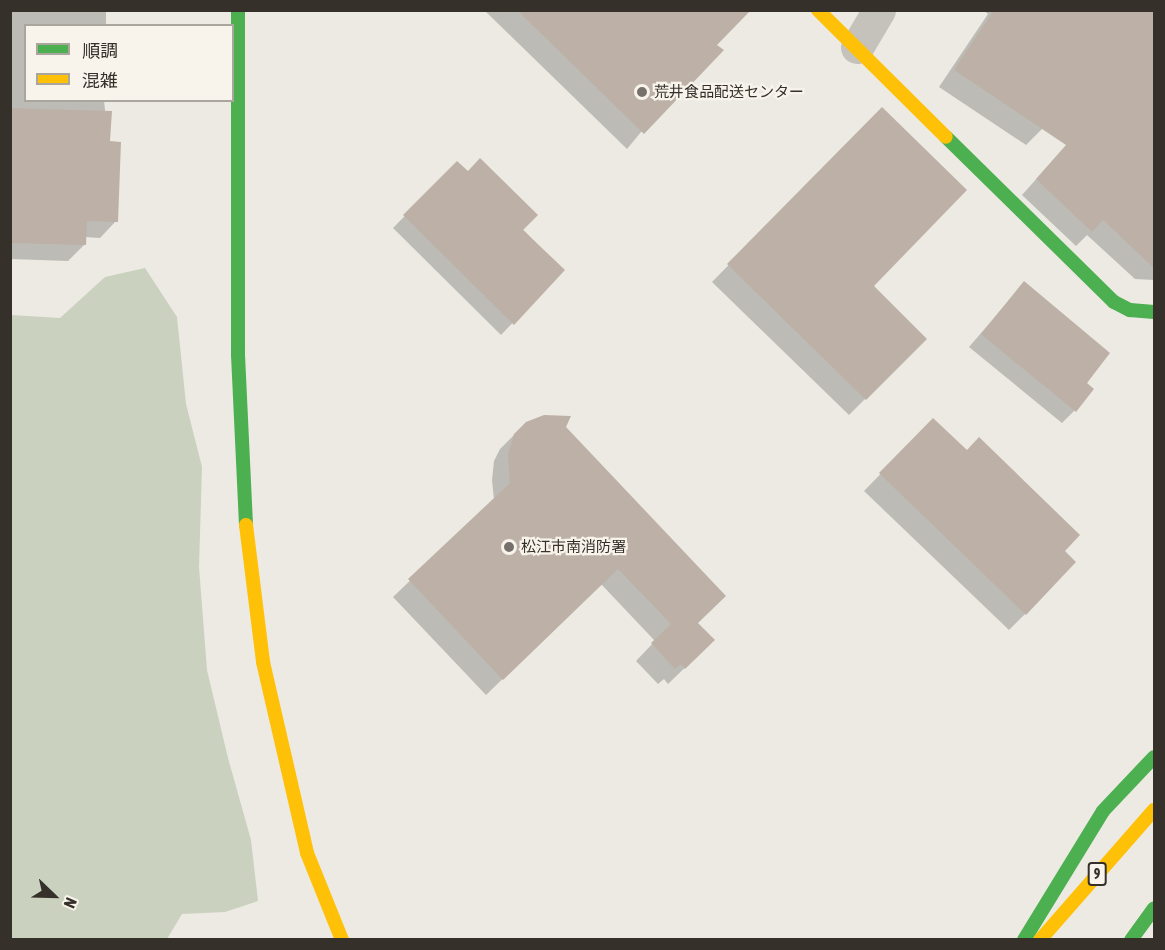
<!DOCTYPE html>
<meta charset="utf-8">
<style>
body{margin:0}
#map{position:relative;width:1165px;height:950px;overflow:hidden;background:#eceae3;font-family:"Asap Condensed","Noto Sans JP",sans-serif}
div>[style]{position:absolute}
.green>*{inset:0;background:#cad1bf}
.shadow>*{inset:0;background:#0003}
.building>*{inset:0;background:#bdb1a7}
.street>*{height:33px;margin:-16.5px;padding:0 16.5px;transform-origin:16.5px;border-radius:16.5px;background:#c5c1bb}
.fast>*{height:14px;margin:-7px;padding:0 7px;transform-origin:7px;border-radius:7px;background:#4caf50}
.slow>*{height:14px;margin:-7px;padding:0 7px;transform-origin:7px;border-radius:7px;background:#ffc107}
.dots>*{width:16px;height:16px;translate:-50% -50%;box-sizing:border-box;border:3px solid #f8f4eb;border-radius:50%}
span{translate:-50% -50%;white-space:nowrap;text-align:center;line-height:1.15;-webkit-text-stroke:4.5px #f8f4eb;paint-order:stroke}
.shield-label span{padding:2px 4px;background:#f8f4eb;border:2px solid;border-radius:4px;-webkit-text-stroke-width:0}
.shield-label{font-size:14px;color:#36302a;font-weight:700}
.poi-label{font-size:15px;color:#36302a}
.left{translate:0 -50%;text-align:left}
.frame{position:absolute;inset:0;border:12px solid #36302a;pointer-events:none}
.legend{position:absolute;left:24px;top:24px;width:210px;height:78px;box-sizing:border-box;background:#f8f4eb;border:2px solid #aaa69e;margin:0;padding:8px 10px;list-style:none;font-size:18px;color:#36302a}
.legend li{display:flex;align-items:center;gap:12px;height:30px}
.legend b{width:30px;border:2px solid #aaa69e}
.north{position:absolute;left:24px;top:866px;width:60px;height:60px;-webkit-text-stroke:4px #f8f4eb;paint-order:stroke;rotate:113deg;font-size:16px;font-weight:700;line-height:24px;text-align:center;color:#36302a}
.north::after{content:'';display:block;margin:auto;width:21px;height:27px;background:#36302a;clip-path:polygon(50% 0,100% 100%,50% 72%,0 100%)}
</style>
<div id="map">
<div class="green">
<i style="clip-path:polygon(145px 268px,177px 317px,186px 404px,202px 467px,199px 567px,207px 670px,228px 758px,251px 840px,258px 901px,225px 912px,182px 914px,167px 939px,11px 939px,11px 315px,60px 318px,105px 277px)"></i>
</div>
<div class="shadow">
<i style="clip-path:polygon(10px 10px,106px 10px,106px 26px,26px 26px,26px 100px,104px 100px,116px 221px,100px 238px,85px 237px,84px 245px,68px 261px,10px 259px)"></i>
<i style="clip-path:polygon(484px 10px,742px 10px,627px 149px)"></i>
<i style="clip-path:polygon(983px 10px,1122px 10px,1042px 129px,1026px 145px,939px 87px,988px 14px)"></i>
<i style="clip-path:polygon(1154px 47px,1154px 280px,1135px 279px,1087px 235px,1076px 246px,1022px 195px)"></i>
<i style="clip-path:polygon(882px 109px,872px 286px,925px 339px,849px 415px,712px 282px)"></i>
<i style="clip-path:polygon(457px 163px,563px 270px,501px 335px,393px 228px)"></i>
<i style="clip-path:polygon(1024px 283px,1084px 383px,1074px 411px,1062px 423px,969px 347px)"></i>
<i style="clip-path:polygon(933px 420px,1063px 551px,1025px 614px,1009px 630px,864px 491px)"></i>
<i style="clip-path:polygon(564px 427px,696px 623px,697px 656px,668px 684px,664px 679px,658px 684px,636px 661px,655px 641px,601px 584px,486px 695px,393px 597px,494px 500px,492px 480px,494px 461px,500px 449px,517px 432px)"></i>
</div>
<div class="building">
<i style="clip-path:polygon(517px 10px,751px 10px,717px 45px,724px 50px,644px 134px)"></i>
<i style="clip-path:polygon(994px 10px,1155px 10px,1155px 269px,1103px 220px,1092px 232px,1036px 179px,1066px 145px,954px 70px)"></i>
<i style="clip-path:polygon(882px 107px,967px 190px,874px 286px,927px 339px,866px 400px,727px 264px)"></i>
<i style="clip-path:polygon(10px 108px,112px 111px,110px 141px,121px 142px,118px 222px,87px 221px,86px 245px,10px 243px)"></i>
<i style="clip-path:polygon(480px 158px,538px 215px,523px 230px,565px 270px,514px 325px,403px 215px,457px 161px,468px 171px)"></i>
<i style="clip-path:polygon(1024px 281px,1110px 353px,1087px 383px,1094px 389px,1076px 412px,981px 334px)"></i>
<i style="clip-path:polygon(544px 415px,571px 416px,566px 427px,726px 596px,698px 623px,715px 640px,685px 669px,681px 664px,675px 669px,651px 643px,671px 624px,618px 569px,503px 680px,408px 579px,510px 483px,508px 454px,514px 434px,526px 422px)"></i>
<i style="clip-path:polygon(933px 418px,967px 450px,979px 437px,1080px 535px,1065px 551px,1076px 562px,1026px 615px,879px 473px)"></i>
</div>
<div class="street">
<i style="left:857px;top:47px;width:43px;rotate:-59.3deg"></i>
</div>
<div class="fast">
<i style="left:238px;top:10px;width:345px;rotate:90deg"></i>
<i style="left:238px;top:355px;width:170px;rotate:87.3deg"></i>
<i style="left:946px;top:137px;width:235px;rotate:44.5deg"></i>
<i style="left:1114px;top:302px;width:18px;rotate:27deg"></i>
<i style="left:1130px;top:310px;width:24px;rotate:5deg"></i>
<i style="left:1024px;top:940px;width:151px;rotate:-58.5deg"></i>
<i style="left:1103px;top:811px;width:74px;rotate:-46.6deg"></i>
<i style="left:1131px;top:940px;width:39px;rotate:-54deg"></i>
</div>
<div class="slow">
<i style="left:818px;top:10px;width:180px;rotate:44.8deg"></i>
<i style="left:246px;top:525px;width:138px;rotate:82.9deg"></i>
<i style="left:263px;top:662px;width:196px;rotate:77deg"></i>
<i style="left:307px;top:853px;width:94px;rotate:68.1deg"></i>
<i style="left:1040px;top:940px;width:173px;rotate:-48.8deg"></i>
</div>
<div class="dots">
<i style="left:642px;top:92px;background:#76716b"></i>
<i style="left:509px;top:547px;background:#76716b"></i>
</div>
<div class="shield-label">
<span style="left:1097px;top:874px">9</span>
</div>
<div class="poi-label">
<span class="left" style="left:654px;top:92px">荒井食品配送センター</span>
<span class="left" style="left:521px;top:547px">松江市南消防署</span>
</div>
<div class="frame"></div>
<ul class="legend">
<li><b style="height:8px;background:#4caf50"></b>順調</li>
<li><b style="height:8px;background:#ffc107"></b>混雑</li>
</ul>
<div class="north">N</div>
</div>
